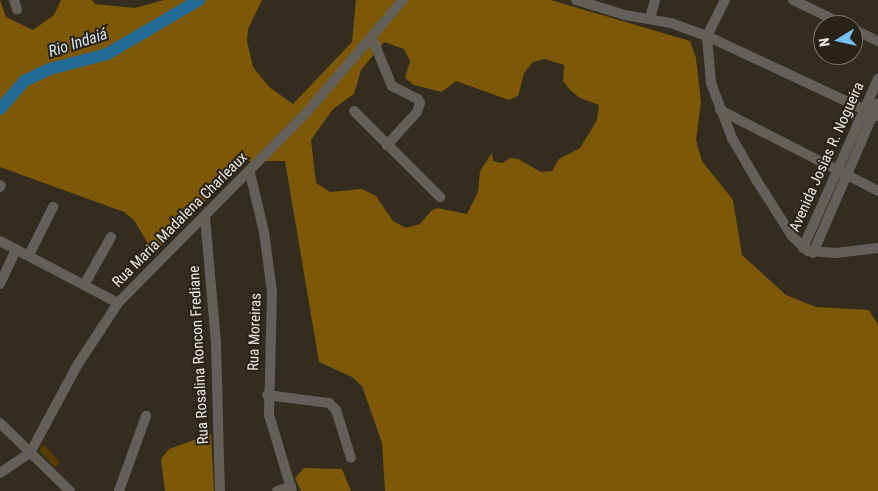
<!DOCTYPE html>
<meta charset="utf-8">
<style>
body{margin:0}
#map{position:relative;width:878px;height:491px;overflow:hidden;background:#332c1f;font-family:"Roboto Condensed",sans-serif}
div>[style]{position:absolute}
.forest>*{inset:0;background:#7d5907}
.river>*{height:12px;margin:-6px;padding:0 6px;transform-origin:6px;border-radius:6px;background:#206a95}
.building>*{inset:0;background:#573c00}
.minor>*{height:10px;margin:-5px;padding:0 5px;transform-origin:5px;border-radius:5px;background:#635f59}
span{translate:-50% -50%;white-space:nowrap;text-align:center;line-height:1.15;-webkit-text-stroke:4px #292216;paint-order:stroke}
.street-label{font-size:15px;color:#ede8e0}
.water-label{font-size:16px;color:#d3e5f2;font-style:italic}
.north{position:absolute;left:813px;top:15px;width:50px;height:50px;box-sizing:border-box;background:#292216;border:1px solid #777167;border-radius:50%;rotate:261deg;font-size:14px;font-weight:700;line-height:20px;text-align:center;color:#ede8e0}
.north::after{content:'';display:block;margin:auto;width:18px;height:22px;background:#73c1f5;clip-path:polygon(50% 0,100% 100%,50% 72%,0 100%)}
</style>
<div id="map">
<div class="forest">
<i style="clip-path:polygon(evenodd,0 0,6px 17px,33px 30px,54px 15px,61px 0,92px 0,95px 4px,135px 8px,164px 0,262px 0,248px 29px,247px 41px,253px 67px,269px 87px,293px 104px,352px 42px,356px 0,551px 0,690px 41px,696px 58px,701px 102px,696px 140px,702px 161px,733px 200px,742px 255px,786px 295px,816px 307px,869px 310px,878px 325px,878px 491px,385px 491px,382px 443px,362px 386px,352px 377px,319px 362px,285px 161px,244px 161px,154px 254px,134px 220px,124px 212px,0 167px,0 0,384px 42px,404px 49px,410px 61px,405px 78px,414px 85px,442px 92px,456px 81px,509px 100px,518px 96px,524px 73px,533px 62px,545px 59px,564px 65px,563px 81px,570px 90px,580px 98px,599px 105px,597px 120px,580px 148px,559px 159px,552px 171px,541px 172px,518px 159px,510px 158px,502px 163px,493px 161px,492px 153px,480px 171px,478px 192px,467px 214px,437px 208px,431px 211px,420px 224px,406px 228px,393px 221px,376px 196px,362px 189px,330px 192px,316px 183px,311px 140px,333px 109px,354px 94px,361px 70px,384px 42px)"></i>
<i style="clip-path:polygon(211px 434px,214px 491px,165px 491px,161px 459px,169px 449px)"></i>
<i style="clip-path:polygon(304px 468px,342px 469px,351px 491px,301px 491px,295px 478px)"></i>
</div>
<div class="river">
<i style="left:0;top:109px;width:37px;rotate:-49deg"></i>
<i style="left:24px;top:81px;width:29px;rotate:-25deg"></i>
<i style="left:50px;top:69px;width:59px;rotate:-14.7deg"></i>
<i style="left:107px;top:54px;width:107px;rotate:-30.4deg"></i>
</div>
<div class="building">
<i style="clip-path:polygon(43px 444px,60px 462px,55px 467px,39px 451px)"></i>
</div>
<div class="minor">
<i style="left:14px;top:0;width:10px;rotate:73deg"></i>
<i style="left:576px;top:0;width:51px;rotate:17deg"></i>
<i style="left:625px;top:15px;width:47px;rotate:9.9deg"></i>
<i style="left:671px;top:23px;width:38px;rotate:20deg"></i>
<i style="left:707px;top:36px;width:189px;rotate:25.1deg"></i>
<i style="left:725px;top:0;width:40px;rotate:116.6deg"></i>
<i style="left:707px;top:36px;width:47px;rotate:85.1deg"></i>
<i style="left:711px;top:83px;width:59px;rotate:69.1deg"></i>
<i style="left:732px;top:138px;width:50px;rotate:59.8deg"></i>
<i style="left:757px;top:181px;width:65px;rotate:57.5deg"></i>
<i style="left:792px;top:236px;width:22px;rotate:43deg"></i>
<i style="left:808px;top:251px;width:28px;rotate:4deg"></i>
<i style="left:836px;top:253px;width:42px;rotate:-6.8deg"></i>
<i style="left:793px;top:0;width:58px;rotate:25.7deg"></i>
<i style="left:650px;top:18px;width:19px;rotate:-74deg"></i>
<i style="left:853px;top:29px;width:28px;rotate:26deg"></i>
<i style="left:372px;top:38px;width:52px;rotate:67.4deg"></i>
<i style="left:392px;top:86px;width:29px;rotate:27deg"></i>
<i style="left:418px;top:99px;width:4px;rotate:63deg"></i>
<i style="left:420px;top:103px;width:9px;rotate:108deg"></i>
<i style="left:417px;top:112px;width:45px;rotate:132.3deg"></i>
<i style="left:720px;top:110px;width:178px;rotate:27.1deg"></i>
<i style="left:354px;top:111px;width:122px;rotate:45deg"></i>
<i style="left:250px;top:173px;width:61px;rotate:76.7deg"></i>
<i style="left:264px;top:232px;width:61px;rotate:82.4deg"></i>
<i style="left:272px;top:292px;width:123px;rotate:91.4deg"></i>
<i style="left:269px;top:415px;width:79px;rotate:73.2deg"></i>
<i style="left:0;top:187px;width:2px;rotate:-63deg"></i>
<i style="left:205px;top:217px;width:126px;rotate:85deg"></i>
<i style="left:216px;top:343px;width:148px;rotate:88.5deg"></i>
<i style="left:0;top:241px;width:133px;rotate:27.7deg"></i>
<i style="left:803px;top:248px;width:185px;rotate:-66.1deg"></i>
<i style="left:813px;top:253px;width:163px;rotate:-66.6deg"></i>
<i style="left:29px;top:255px;width:54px;rotate:-63.4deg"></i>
<i style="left:0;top:284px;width:38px;rotate:-65deg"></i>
<i style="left:84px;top:285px;width:55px;rotate:-60.6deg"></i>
<i style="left:267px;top:395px;width:63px;rotate:7.4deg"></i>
<i style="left:329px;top:403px;width:10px;rotate:45deg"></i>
<i style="left:336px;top:410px;width:50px;rotate:72.6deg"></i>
<i style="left:0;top:423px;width:98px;rotate:44.2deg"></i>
<i style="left:0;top:473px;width:36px;rotate:-34deg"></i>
<i style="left:30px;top:453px;width:101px;rotate:-61.7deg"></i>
<i style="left:78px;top:364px;width:73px;rotate:-56.7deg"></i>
<i style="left:118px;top:303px;width:267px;rotate:-45.3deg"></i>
<i style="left:306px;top:113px;width:149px;rotate:-49.4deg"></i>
<i style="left:119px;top:491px;width:80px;rotate:-70.2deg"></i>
<i style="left:277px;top:491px;width:15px;rotate:-16deg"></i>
</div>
<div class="street-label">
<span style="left:827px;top:157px;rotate:-66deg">Avenida Josias R. Nogueira</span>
<span style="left:180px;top:220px;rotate:-45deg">Rua Maria Madalena Charleaux</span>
<span style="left:255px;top:332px;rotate:-88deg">Rua Moreiras</span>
<span style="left:199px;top:355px;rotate:-93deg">Rua Rosalina Roncon Frediane</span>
</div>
<div class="water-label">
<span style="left:78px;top:43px;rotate:-18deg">Rio Indaiá</span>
</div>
<div class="north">N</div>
</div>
